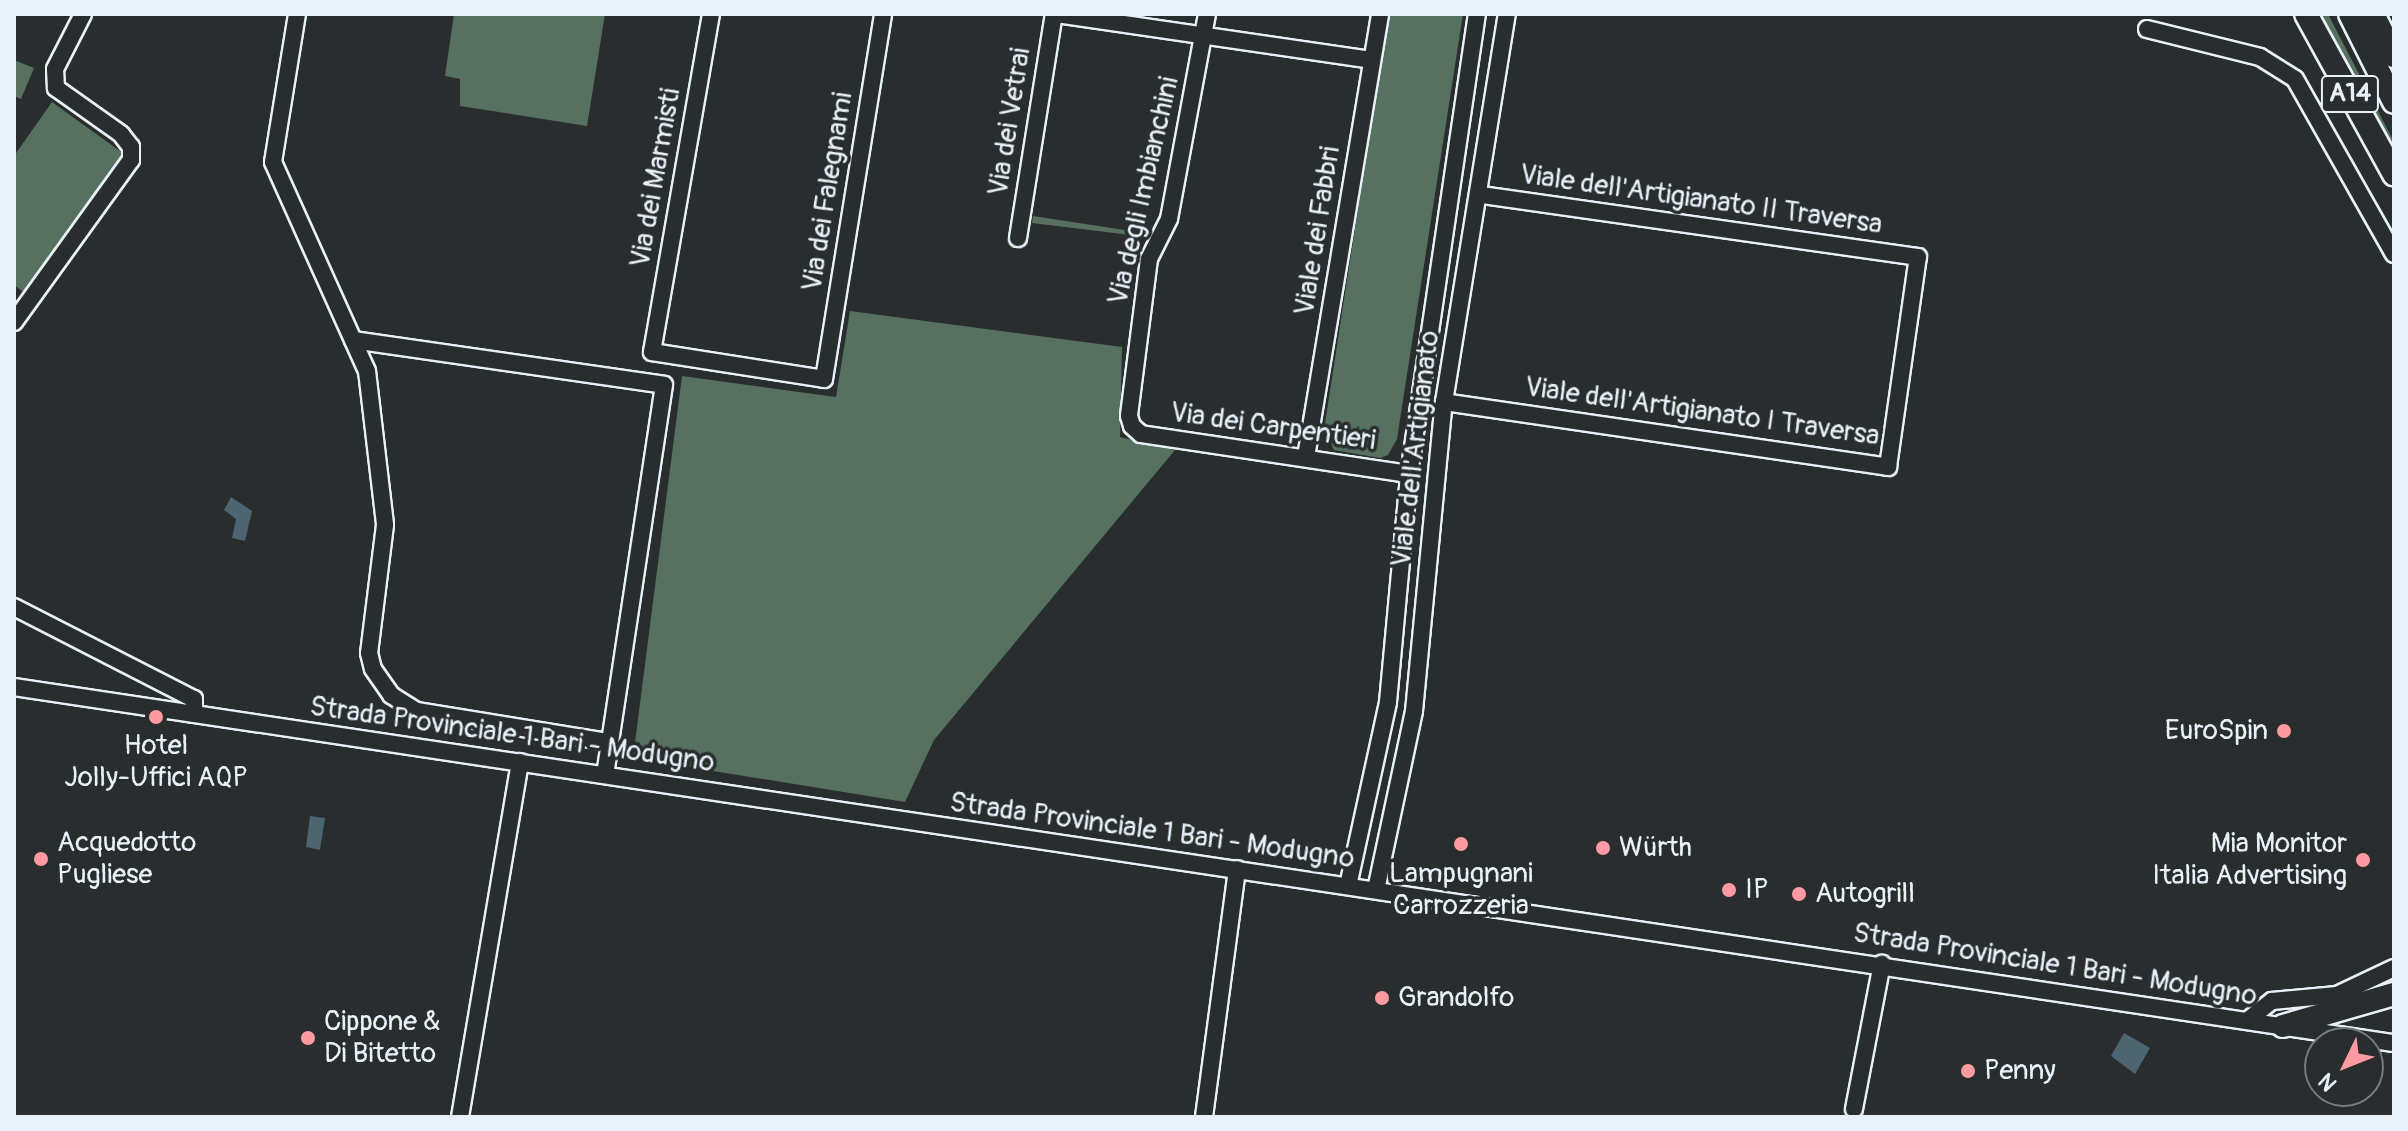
<!DOCTYPE html>
<meta charset="utf-8">
<style>
body{margin:0}
#map{position:relative;width:2408px;height:1131px;overflow:hidden;background:#2a2d2e;font-family:Pangolin,sans-serif}
div>[style]{position:absolute}
.green>*{inset:0;background:#567160}
.water>*{inset:0;background:#4c6571}
.roads{filter:drop-shadow(2px 0 #e8f1f8) drop-shadow(-2px 0 #e8f1f8) drop-shadow(0 2px #e8f1f8) drop-shadow(0 -2px #e8f1f8)}
.minor>*{height:16px;margin:-8px;padding:0 8px;transform-origin:8px;border-radius:8px;background:#2a2d2e}
.highway>*{height:22px;margin:-11px;padding:0 11px;transform-origin:11px;border-radius:11px;background:#2a2d2e}
.dots>*{width:22px;height:22px;translate:-50% -50%;box-sizing:border-box;border:4px solid #2a2d2e;border-radius:50%}
span{translate:-50% -50%;white-space:nowrap;text-align:center;line-height:1.15;-webkit-text-stroke:7px #2a2d2e;paint-order:stroke}
.shield-label span{padding:2px 6px;background:#2a2d2e;border:2px solid;border-radius:6px;-webkit-text-stroke-width:0}
.shield-label{font-size:26px;color:#e8f1f8;font-weight:700}
.street-label{font-size:28px;color:#e8f1f8}
.poi-label{font-size:28px;color:#e8f1f8}
.right{translate:-100% -50%;text-align:right}
.left{translate:0 -50%;text-align:left}
.frame{position:absolute;inset:0;border:16px solid #e8f1f8;pointer-events:none}
.north{position:absolute;left:2304px;top:1027px;width:80px;height:80px;box-sizing:border-box;background:#2a2d2e;border:2px solid #767b7f;border-radius:50%;rotate:227deg;font-size:22px;font-weight:700;line-height:32px;text-align:center;color:#e8f1f8}
.north::after{content:'';display:block;margin:auto;width:28px;height:36px;background:#ff9aa2;clip-path:polygon(50% 0,100% 100%,50% 72%,0 100%)}
</style>
<div id="map">
<div class="green">
<i style="clip-path:polygon(454px 14px,605px 14px,587px 126px,460px 106px,460px 79px,445px 76px)"></i>
<i style="clip-path:polygon(1388px 14px,1463px 14px,1397px 439px,1388px 455px,1380px 458px,1334px 450px,1324px 430px)"></i>
<i style="clip-path:polygon(2316px 14px,2328px 14px,2394px 142px,2394px 156px)"></i>
<i style="clip-path:polygon(14px 60px,34px 68px,21px 99px,14px 96px)"></i>
<i style="clip-path:polygon(52px 102px,124px 154px,25px 293px,14px 285px,14px 156px)"></i>
<i style="clip-path:polygon(1033px 216px,1144px 233px,1147px 237px,1032px 223px)"></i>
<i style="clip-path:polygon(850px 311px,1122px 347px,1120px 437px,1175px 450px,934px 740px,905px 802px,633px 758px,682px 376px,836px 397px)"></i>
</div>
<div class="water">
<i style="clip-path:polygon(231px 497px,252px 511px,245px 541px,232px 538px,236px 519px,224px 510px)"></i>
<i style="clip-path:polygon(310px 816px,325px 818px,320px 850px,306px 847px)"></i>
<i style="clip-path:polygon(2124px 1033px,2150px 1048px,2135px 1074px,2111px 1056px)"></i>
</div>
<div class="roads">
<div class="minor">
<i style="left:297px;top:14px;width:150px;rotate:99.2deg"></i>
<i style="left:273px;top:162px;width:229px;rotate:65.8deg"></i>
<i style="left:367px;top:371px;width:155px;rotate:83.3deg"></i>
<i style="left:385px;top:525px;width:129px;rotate:97.1deg"></i>
<i style="left:369px;top:653px;width:16px;rotate:76deg"></i>
<i style="left:373px;top:669px;width:32px;rotate:55deg"></i>
<i style="left:391px;top:695px;width:31px;rotate:32deg"></i>
<i style="left:417px;top:711px;width:194px;rotate:9.2deg"></i>
<i style="left:711px;top:14px;width:343px;rotate:99.9deg"></i>
<i style="left:652px;top:352px;width:174px;rotate:8.9deg"></i>
<i style="left:824px;top:379px;width:370px;rotate:-80.8deg"></i>
<i style="left:1056px;top:14px;width:319px;rotate:8.3deg"></i>
<i style="left:1207px;top:14px;width:208px;rotate:100.5deg"></i>
<i style="left:1169px;top:219px;width:45px;rotate:116.6deg"></i>
<i style="left:1149px;top:259px;width:158px;rotate:97.3deg"></i>
<i style="left:1129px;top:416px;width:10px;rotate:73deg"></i>
<i style="left:1132px;top:426px;width:12px;rotate:42deg"></i>
<i style="left:1141px;top:434px;width:271px;rotate:8.5deg"></i>
<i style="left:2147px;top:29px;width:116px;rotate:13.9deg"></i>
<i style="left:2260px;top:57px;width:41px;rotate:32.2deg"></i>
<i style="left:2295px;top:79px;width:201px;rotate:60.5deg"></i>
<i style="left:1018px;top:238px;width:227px;rotate:-80.9deg"></i>
<i style="left:14px;top:322px;width:200px;rotate:-54.2deg"></i>
<i style="left:131px;top:160px;width:13px;rotate:-90deg"></i>
<i style="left:131px;top:147px;width:16px;rotate:-128deg"></i>
<i style="left:121px;top:134px;width:80px;rotate:-144.7deg"></i>
<i style="left:56px;top:88px;width:19px;rotate:-93deg"></i>
<i style="left:55px;top:69px;width:62px;rotate:-63deg"></i>
<i style="left:353px;top:340px;width:314px;rotate:8.2deg"></i>
<i style="left:664px;top:385px;width:394px;rotate:98.6deg"></i>
<i style="left:1444px;top:402px;width:449px;rotate:8.3deg"></i>
<i style="left:1888px;top:467px;width:212px;rotate:-81.9deg"></i>
<i style="left:1918px;top:257px;width:444px;rotate:-171.9deg"></i>
<i style="left:1306px;top:457px;width:449px;rotate:-80.5deg"></i>
<i style="left:14px;top:607px;width:202px;rotate:27.1deg"></i>
<i style="left:194px;top:699px;width:15px;rotate:90deg"></i>
<i style="left:14px;top:687px;width:2406px;rotate:8.51deg"></i>
<i style="left:1348px;top:886px;width:188px;rotate:-77.7deg"></i>
<i style="left:1388px;top:702px;width:229px;rotate:-84.7deg"></i>
<i style="left:1409px;top:474px;width:465px;rotate:-81.6deg"></i>
<i style="left:1376px;top:890px;width:183px;rotate:-78deg"></i>
<i style="left:1414px;top:711px;width:310px;rotate:-84.5deg"></i>
<i style="left:1444px;top:402px;width:393px;rotate:-80.8deg"></i>
<i style="left:2247px;top:1021px;width:32px;rotate:-39deg"></i>
<i style="left:2272px;top:1001px;width:65px;rotate:-5.3deg"></i>
<i style="left:2337px;top:995px;width:63px;rotate:-25.3deg"></i>
<i style="left:1854px;top:1109px;width:148px;rotate:-79.1deg"></i>
<i style="left:460px;top:1117px;width:360px;rotate:-80.4deg"></i>
<i style="left:1204px;top:1117px;width:250px;rotate:-82.4deg"></i>
</div>
<div class="highway">
<i style="left:2306px;top:14px;width:183px;rotate:61.2deg"></i>
<i style="left:2350px;top:14px;width:98px;rotate:63.4deg"></i>
<i style="left:2373px;top:14px;width:47px;rotate:63.4deg"></i>
<i style="left:2283px;top:1026px;width:116px;rotate:-16.1deg"></i>
</div>
</div>
<div class="dots">
<i style="left:156px;top:717px;background:#ff9aa2"></i>
<i style="left:2284px;top:731px;background:#ff9aa2"></i>
<i style="left:1461px;top:844px;background:#ff9aa2"></i>
<i style="left:1603px;top:848px;background:#ff9aa2"></i>
<i style="left:41px;top:859px;background:#ff9aa2"></i>
<i style="left:2363px;top:860px;background:#ff9aa2"></i>
<i style="left:1729px;top:890px;background:#ff9aa2"></i>
<i style="left:1799px;top:894px;background:#ff9aa2"></i>
<i style="left:1382px;top:998px;background:#ff9aa2"></i>
<i style="left:308px;top:1038px;background:#ff9aa2"></i>
<i style="left:1968px;top:1071px;background:#ff9aa2"></i>
</div>
<div class="shield-label">
<span style="left:2350px;top:94px">A14</span>
</div>
<div class="street-label">
<span style="left:1010px;top:122px;rotate:-81deg">Via dei Vetrai</span>
<span style="left:656px;top:178px;rotate:-80deg">Via dei Marmisti</span>
<span style="left:1144px;top:191px;rotate:-77deg">Via degli Imbianchini</span>
<span style="left:828px;top:192px;rotate:-81deg">Via dei Falegnami</span>
<span style="left:1701px;top:200px;rotate:8deg">Viale dell'Artigianato II Traversa</span>
<span style="left:1318px;top:231px;rotate:-81deg">Viale dei Fabbri</span>
<span style="left:1702px;top:412px;rotate:8deg">Viale dell'Artigianato I Traversa</span>
<span style="left:1273px;top:427px;rotate:8deg">Via dei Carpentieri</span>
<span style="left:1416px;top:449px;rotate:-83deg">Viale dell'Artigianato</span>
<span style="left:512px;top:735px;rotate:8deg">Strada Provinciale 1 Bari - Modugno</span>
<span style="left:1152px;top:831px;rotate:8deg">Strada Provinciale 1 Bari - Modugno</span>
<span style="left:2055px;top:965px;rotate:9deg">Strada Provinciale 1 Bari - Modugno</span>
</div>
<div class="poi-label">
<span class="right" style="left:2268px;top:731px">EuroSpin</span>
<span style="left:156px;top:762px">Hotel<br>Jolly-Uffici AQP</span>
<span class="left" style="left:57px;top:859px">Acquedotto<br>Pugliese</span>
<span class="right" style="left:2347px;top:860px">Mia Monitor<br>Italia Advertising</span>
<span class="left" style="left:1619px;top:848px">Würth</span>
<span style="left:1461px;top:890px">Lampugnani<br>Carrozzeria</span>
<span class="left" style="left:1745px;top:890px">IP</span>
<span class="left" style="left:1815px;top:894px">Autogrill</span>
<span class="left" style="left:1398px;top:998px">Grandolfo</span>
<span class="left" style="left:324px;top:1038px">Cippone &amp;<br>Di Bitetto</span>
<span class="left" style="left:1984px;top:1071px">Penny</span>
</div>
<div class="frame"></div>
<div class="north">N</div>
</div>
